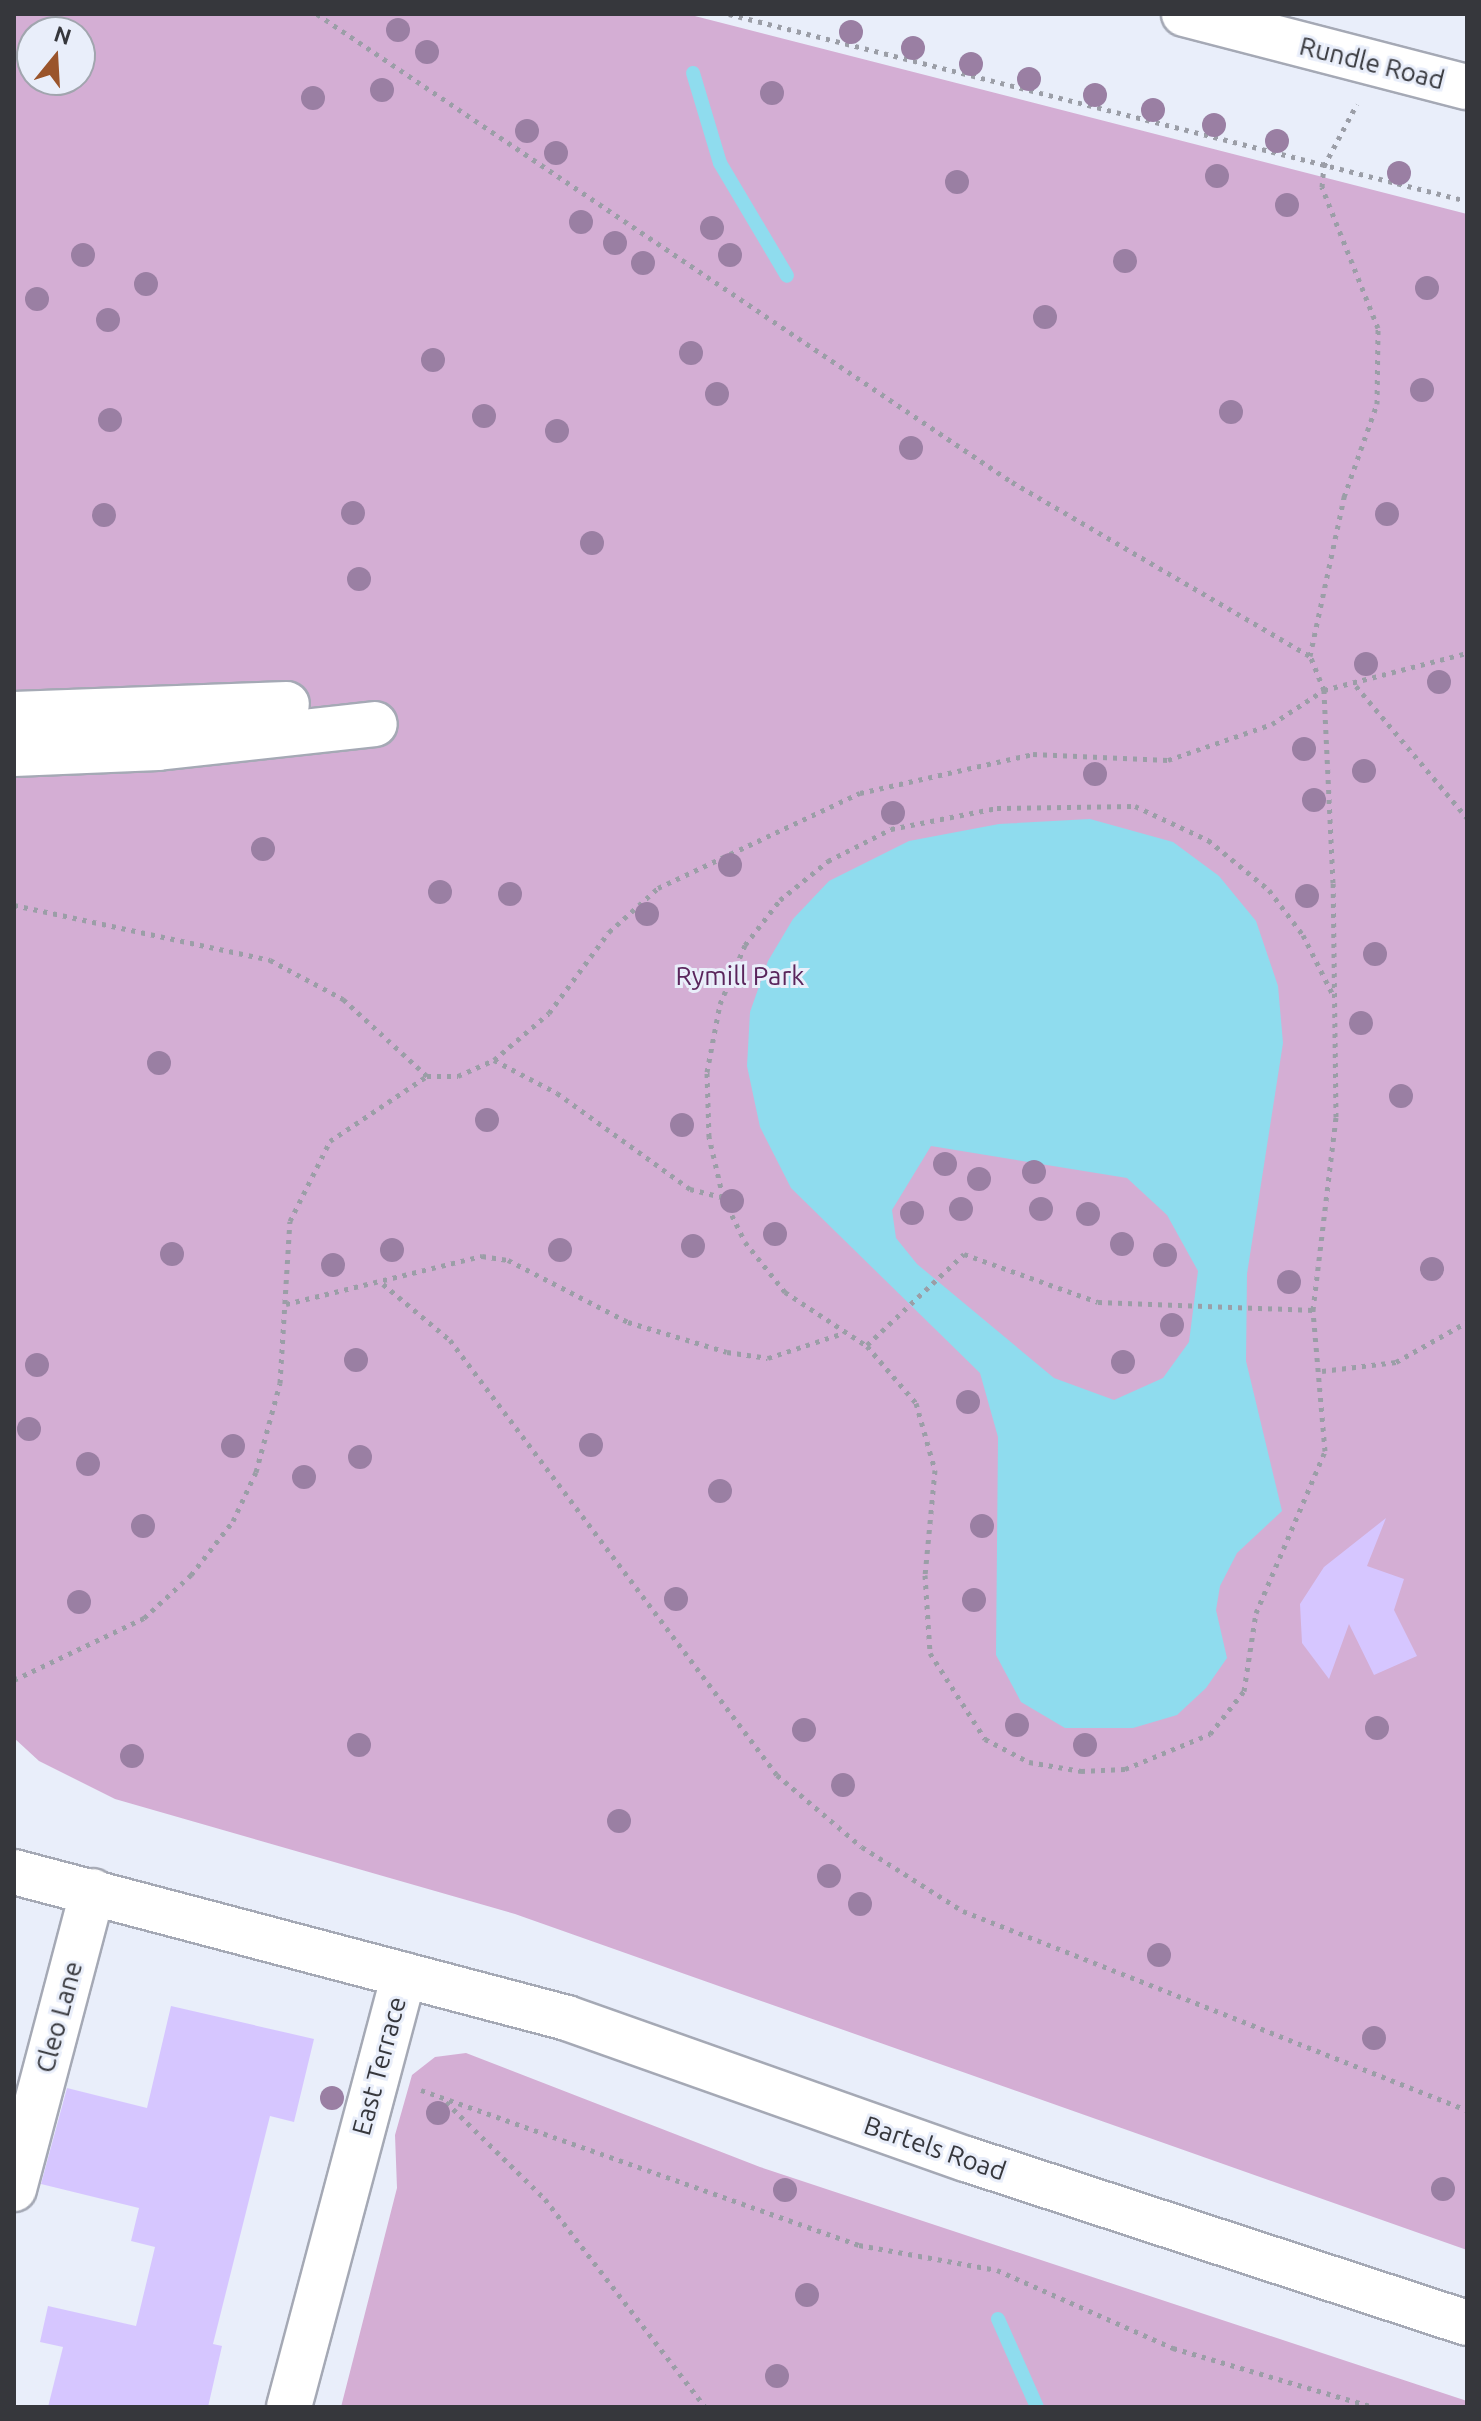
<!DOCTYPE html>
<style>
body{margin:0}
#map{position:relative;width:1481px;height:2421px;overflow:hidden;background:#e9eefa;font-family:Ubuntu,sans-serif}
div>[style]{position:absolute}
.green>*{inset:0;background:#d4aed4}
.water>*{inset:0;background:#8fdcee}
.stream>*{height:14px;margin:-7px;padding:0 7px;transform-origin:7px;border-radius:7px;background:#8fdcee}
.building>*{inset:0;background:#d6c6ff}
.path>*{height:5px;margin-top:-2.5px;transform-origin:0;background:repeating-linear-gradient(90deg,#9b9ea7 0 4px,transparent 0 10px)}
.roads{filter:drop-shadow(2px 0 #a5a9b5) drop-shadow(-2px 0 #a5a9b5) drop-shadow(0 2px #a5a9b5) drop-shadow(0 -2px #a5a9b5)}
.minor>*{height:44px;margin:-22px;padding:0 22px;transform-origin:22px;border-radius:22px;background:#fff}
.major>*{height:44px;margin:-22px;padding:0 22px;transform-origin:22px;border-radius:22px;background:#fff}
.trees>*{width:24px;height:24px;margin:-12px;border-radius:50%;background:#9a7fa3}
span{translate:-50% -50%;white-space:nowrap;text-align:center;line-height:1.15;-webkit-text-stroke:6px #e9eefa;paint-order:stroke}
.street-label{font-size:26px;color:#36373c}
.park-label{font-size:26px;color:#5a255c}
.frame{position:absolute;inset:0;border:16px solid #36373c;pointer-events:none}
.north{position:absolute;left:16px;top:16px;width:80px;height:80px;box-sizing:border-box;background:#e9eefa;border:2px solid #a1a5ae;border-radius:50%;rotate:18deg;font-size:22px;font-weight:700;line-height:32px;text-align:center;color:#36373c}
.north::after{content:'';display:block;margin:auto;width:28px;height:36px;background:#9a542b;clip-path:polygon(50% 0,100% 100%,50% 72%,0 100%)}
</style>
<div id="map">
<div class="green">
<i style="clip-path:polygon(evenodd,14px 14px,687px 14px,1467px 214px,1467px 2250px,515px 1914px,115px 1799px,39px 1761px,14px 1738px,14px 14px,32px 32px,80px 32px,80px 80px,32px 80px,32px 32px)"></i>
<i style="clip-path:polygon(466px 2053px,760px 2167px,1467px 2401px,1467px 2407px,341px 2407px,397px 2188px,395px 2135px,412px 2075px,435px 2057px)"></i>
</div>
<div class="water">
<i style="clip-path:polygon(evenodd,1090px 819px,1173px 842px,1219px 876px,1256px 921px,1278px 986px,1283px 1043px,1247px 1274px,1246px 1361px,1282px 1511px,1237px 1553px,1220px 1586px,1216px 1610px,1227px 1658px,1206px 1688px,1177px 1715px,1133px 1728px,1065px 1728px,1021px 1702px,996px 1655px,998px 1437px,980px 1373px,791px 1188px,760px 1127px,747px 1066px,750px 1012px,768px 961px,793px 919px,829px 881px,909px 841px,999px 824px,1090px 819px,931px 1146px,1127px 1178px,1167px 1215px,1198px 1271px,1189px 1342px,1163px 1378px,1114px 1400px,1054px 1378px,917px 1264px,896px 1238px,892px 1210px,931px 1146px)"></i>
</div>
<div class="stream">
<i style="left:693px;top:73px;width:94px;rotate:73.3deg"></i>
<i style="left:720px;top:163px;width:131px;rotate:59.3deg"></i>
<i style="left:998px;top:2319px;width:96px;rotate:66.1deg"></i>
</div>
<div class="building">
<i style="clip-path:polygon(1386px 1518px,1367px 1566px,1404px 1579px,1394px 1610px,1417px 1656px,1374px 1675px,1349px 1624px,1329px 1679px,1302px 1643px,1300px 1604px,1324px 1567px)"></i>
<i style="clip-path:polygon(171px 2006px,314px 2039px,294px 2122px,270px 2116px,213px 2344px,222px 2346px,208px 2407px,48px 2407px,63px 2347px,40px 2342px,48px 2306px,136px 2326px,155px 2247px,131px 2241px,139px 2208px,41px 2184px,67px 2088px,147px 2108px)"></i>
</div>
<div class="path">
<i style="left:317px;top:14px;width:838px;rotate:33.96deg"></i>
<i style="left:1012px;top:482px;width:345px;rotate:30.3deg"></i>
<i style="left:729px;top:14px;width:761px;rotate:14.22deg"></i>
<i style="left:1356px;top:686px;width:172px;rotate:49.9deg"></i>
<i style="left:14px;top:905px;width:262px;rotate:12.1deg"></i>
<i style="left:270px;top:960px;width:83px;rotate:28.1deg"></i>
<i style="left:343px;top:999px;width:114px;rotate:42.5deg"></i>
<i style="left:494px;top:1060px;width:71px;rotate:27.6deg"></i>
<i style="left:557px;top:1093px;width:164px;rotate:35.8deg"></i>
<i style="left:690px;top:1189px;width:34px;rotate:14deg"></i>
<i style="left:723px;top:1197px;width:50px;rotate:63.9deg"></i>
<i style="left:745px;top:1242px;width:64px;rotate:51.3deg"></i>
<i style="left:785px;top:1292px;width:98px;rotate:33.4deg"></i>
<i style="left:867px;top:1346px;width:75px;rotate:49.3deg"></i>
<i style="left:916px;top:1403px;width:70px;rotate:74.2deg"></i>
<i style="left:935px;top:1470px;width:105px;rotate:95.4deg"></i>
<i style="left:925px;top:1575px;width:78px;rotate:86.3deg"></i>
<i style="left:930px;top:1653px;width:102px;rotate:57.4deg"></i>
<i style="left:985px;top:1739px;width:50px;rotate:27.6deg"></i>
<i style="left:1029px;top:1762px;width:53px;rotate:9.8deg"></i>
<i style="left:1081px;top:1771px;width:44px;rotate:-2.6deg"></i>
<i style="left:1125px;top:1769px;width:92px;rotate:-22.4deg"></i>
<i style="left:1210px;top:1734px;width:55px;rotate:-51.7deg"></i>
<i style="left:1244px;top:1691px;width:79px;rotate:-81.3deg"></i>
<i style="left:1256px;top:1613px;width:176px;rotate:-66.9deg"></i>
<i style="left:1325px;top:1451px;width:142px;rotate:-94.9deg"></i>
<i style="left:1313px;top:1310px;width:194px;rotate:-83.2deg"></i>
<i style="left:1336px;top:1117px;width:234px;rotate:-90.7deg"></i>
<i style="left:1333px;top:883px;width:193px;rotate:-92.7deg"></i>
<i style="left:1324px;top:690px;width:37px;rotate:-112deg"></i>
<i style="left:1310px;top:656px;width:163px;rotate:-77.9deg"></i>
<i style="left:1344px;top:497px;width:99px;rotate:-70.5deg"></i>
<i style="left:1377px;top:404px;width:76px;rotate:-89.2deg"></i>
<i style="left:1378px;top:328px;width:152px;rotate:-111.7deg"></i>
<i style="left:1322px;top:187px;width:21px;rotate:-85deg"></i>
<i style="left:1324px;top:166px;width:70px;rotate:-62deg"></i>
<i style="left:723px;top:1197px;width:62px;rotate:-103.1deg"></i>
<i style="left:709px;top:1137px;width:65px;rotate:-91.8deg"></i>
<i style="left:707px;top:1072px;width:69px;rotate:-79.2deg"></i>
<i style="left:720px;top:1004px;width:64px;rotate:-67deg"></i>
<i style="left:745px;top:945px;width:57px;rotate:-52.1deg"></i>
<i style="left:780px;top:900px;width:62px;rotate:-39.1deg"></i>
<i style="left:828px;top:861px;width:71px;rotate:-26.9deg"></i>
<i style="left:891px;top:829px;width:108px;rotate:-11.2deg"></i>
<i style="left:997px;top:808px;width:138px;rotate:-0.8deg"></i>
<i style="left:1135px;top:806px;width:81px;rotate:25deg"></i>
<i style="left:1208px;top:840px;width:79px;rotate:39.3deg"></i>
<i style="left:1269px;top:890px;width:56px;rotate:52.9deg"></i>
<i style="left:1303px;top:935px;width:69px;rotate:63.4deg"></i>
<i style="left:383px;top:1284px;width:87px;rotate:39.9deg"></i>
<i style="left:450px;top:1340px;width:544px;rotate:53.07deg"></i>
<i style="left:777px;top:1775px;width:111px;rotate:40.3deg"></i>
<i style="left:862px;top:1847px;width:120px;rotate:32.4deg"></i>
<i style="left:963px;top:1911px;width:542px;rotate:21.55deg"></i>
<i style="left:286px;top:1304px;width:202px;rotate:-13.8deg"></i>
<i style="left:482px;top:1256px;width:26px;rotate:9deg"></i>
<i style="left:508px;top:1260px;width:135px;rotate:27.3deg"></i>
<i style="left:628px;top:1322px;width:103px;rotate:16.9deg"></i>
<i style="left:727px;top:1352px;width:41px;rotate:8.3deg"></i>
<i style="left:768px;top:1358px;width:76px;rotate:-18.4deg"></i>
<i style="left:867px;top:1345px;width:133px;rotate:-43.2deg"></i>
<i style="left:964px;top:1254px;width:142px;rotate:19.7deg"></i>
<i style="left:1098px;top:1302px;width:215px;rotate:2.1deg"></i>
<i style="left:1322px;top:1371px;width:75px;rotate:-6.9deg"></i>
<i style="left:1396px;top:1362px;width:81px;rotate:-29.4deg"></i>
<i style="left:14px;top:1680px;width:144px;rotate:-25.5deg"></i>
<i style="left:144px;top:1618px;width:64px;rotate:-42.5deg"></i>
<i style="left:191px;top:1575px;width:68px;rotate:-52.1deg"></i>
<i style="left:233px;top:1521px;width:54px;rotate:-64.9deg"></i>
<i style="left:256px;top:1472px;width:92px;rotate:-74.9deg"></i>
<i style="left:280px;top:1383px;width:162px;rotate:-86.5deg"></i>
<i style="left:290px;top:1221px;width:89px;rotate:-63.4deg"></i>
<i style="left:330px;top:1141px;width:117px;rotate:-33.8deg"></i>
<i style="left:427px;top:1076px;width:31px"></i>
<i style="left:458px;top:1076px;width:39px;rotate:-24deg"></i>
<i style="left:494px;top:1060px;width:72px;rotate:-40.5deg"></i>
<i style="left:549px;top:1013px;width:101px;rotate:-53.5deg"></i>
<i style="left:609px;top:932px;width:66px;rotate:-41.9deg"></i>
<i style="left:658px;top:888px;width:223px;rotate:-25.2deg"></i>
<i style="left:860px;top:793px;width:177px;rotate:-12.7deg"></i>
<i style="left:1033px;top:754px;width:135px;rotate:2.5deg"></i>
<i style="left:1168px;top:760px;width:110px;rotate:-19.1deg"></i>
<i style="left:1272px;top:724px;width:62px;rotate:-33.2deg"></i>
<i style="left:1324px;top:690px;width:148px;rotate:-14.5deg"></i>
<i style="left:421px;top:2090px;width:465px;rotate:19.5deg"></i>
<i style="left:859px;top:2245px;width:140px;rotate:10.3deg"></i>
<i style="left:997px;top:2270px;width:193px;rotate:23.9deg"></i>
<i style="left:1173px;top:2348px;width:209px;rotate:16.4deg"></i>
<i style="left:446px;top:2102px;width:139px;rotate:44.4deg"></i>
<i style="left:545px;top:2199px;width:262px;rotate:52.4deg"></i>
</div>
<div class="roads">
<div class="minor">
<i style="left:14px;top:714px;width:273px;rotate:-2.1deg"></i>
<i style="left:14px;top:754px;width:144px;rotate:-2.4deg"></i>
<i style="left:158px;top:748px;width:218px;rotate:-6.3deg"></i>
<i style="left:14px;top:2189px;width:308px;rotate:-75.2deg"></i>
<i style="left:289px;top:2407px;width:447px;rotate:-75.1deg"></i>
</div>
<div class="major">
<i style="left:1184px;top:14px;width:292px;rotate:14.5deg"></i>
<i style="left:14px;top:1872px;width:572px;rotate:14.79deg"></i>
<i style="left:567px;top:2018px;width:423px;rotate:19.5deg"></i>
<i style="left:966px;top:2159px;width:527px;rotate:18.13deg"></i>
</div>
</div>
<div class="trees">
<i style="left:398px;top:30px"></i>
<i style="left:851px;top:32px"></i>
<i style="left:913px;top:48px"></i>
<i style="left:427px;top:52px"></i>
<i style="left:971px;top:64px"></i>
<i style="left:1029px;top:79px"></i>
<i style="left:382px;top:90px"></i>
<i style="left:772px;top:93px"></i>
<i style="left:1095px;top:95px"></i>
<i style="left:313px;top:98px"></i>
<i style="left:1153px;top:110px"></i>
<i style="left:1214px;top:125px"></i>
<i style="left:527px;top:131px"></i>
<i style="left:1277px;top:141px"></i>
<i style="left:556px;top:153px"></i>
<i style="left:1399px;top:173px"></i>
<i style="left:1217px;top:176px"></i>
<i style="left:957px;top:182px"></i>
<i style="left:1287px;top:205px"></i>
<i style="left:581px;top:222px"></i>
<i style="left:712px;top:228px"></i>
<i style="left:615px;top:243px"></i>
<i style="left:83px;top:255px"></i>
<i style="left:730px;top:255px"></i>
<i style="left:1125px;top:261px"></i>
<i style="left:643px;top:263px"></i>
<i style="left:146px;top:284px"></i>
<i style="left:1427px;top:288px"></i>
<i style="left:37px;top:299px"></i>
<i style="left:1045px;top:317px"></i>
<i style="left:108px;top:320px"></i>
<i style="left:691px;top:353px"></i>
<i style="left:433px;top:360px"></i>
<i style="left:1422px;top:390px"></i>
<i style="left:717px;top:394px"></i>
<i style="left:1231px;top:412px"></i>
<i style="left:484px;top:416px"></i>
<i style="left:110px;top:420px"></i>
<i style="left:557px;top:431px"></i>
<i style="left:911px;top:448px"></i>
<i style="left:353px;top:513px"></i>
<i style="left:1387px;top:514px"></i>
<i style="left:104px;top:515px"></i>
<i style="left:592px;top:543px"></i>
<i style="left:359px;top:579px"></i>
<i style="left:1366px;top:664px"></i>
<i style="left:1439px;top:682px"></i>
<i style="left:1304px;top:749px"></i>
<i style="left:1364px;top:771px"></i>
<i style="left:1095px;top:774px"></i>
<i style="left:1314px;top:800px"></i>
<i style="left:893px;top:813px"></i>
<i style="left:263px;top:849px"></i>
<i style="left:730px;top:865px"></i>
<i style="left:440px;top:892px"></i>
<i style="left:510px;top:894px"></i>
<i style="left:1307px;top:896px"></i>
<i style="left:647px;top:914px"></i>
<i style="left:1375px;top:954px"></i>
<i style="left:1361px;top:1023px"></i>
<i style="left:159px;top:1063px"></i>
<i style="left:1401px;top:1096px"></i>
<i style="left:487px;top:1120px"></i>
<i style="left:682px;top:1125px"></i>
<i style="left:945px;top:1164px"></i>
<i style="left:1034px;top:1172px"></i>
<i style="left:979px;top:1179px"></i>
<i style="left:732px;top:1201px"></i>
<i style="left:961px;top:1209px"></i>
<i style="left:1041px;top:1209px"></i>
<i style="left:912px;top:1213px"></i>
<i style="left:1088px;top:1214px"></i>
<i style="left:775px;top:1234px"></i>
<i style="left:1122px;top:1244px"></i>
<i style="left:693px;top:1246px"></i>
<i style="left:392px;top:1250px"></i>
<i style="left:560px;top:1250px"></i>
<i style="left:172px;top:1254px"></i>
<i style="left:1165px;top:1255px"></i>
<i style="left:333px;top:1265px"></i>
<i style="left:1432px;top:1269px"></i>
<i style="left:1289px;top:1282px"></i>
<i style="left:1172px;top:1325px"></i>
<i style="left:356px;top:1360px"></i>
<i style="left:1123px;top:1362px"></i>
<i style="left:37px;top:1365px"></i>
<i style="left:968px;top:1402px"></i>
<i style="left:29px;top:1429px"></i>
<i style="left:591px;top:1445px"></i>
<i style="left:233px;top:1446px"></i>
<i style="left:360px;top:1457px"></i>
<i style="left:88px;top:1464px"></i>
<i style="left:304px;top:1477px"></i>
<i style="left:720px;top:1491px"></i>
<i style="left:143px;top:1526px"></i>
<i style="left:982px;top:1526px"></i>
<i style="left:676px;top:1599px"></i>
<i style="left:974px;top:1600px"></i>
<i style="left:79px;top:1602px"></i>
<i style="left:1017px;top:1725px"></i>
<i style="left:1377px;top:1728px"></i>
<i style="left:804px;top:1730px"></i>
<i style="left:359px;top:1745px"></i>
<i style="left:1085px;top:1745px"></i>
<i style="left:132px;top:1756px"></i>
<i style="left:843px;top:1785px"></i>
<i style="left:619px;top:1821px"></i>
<i style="left:829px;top:1876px"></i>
<i style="left:860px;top:1904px"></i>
<i style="left:1159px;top:1955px"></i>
<i style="left:1374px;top:2038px"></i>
<i style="left:332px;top:2098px"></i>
<i style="left:438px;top:2113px"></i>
<i style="left:1443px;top:2189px"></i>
<i style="left:785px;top:2190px"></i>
<i style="left:807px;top:2295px"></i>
<i style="left:777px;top:2376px"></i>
</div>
<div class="street-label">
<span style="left:1372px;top:63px;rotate:14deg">Rundle Road</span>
<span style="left:59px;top:2017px;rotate:-75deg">Cleo Lane</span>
<span style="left:379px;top:2066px;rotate:-75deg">East Terrace</span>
<span style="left:935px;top:2148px;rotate:19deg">Bartels Road</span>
</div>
<div class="park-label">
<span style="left:740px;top:976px">Rymill Park</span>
</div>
<div class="frame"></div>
<div class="north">N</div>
</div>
